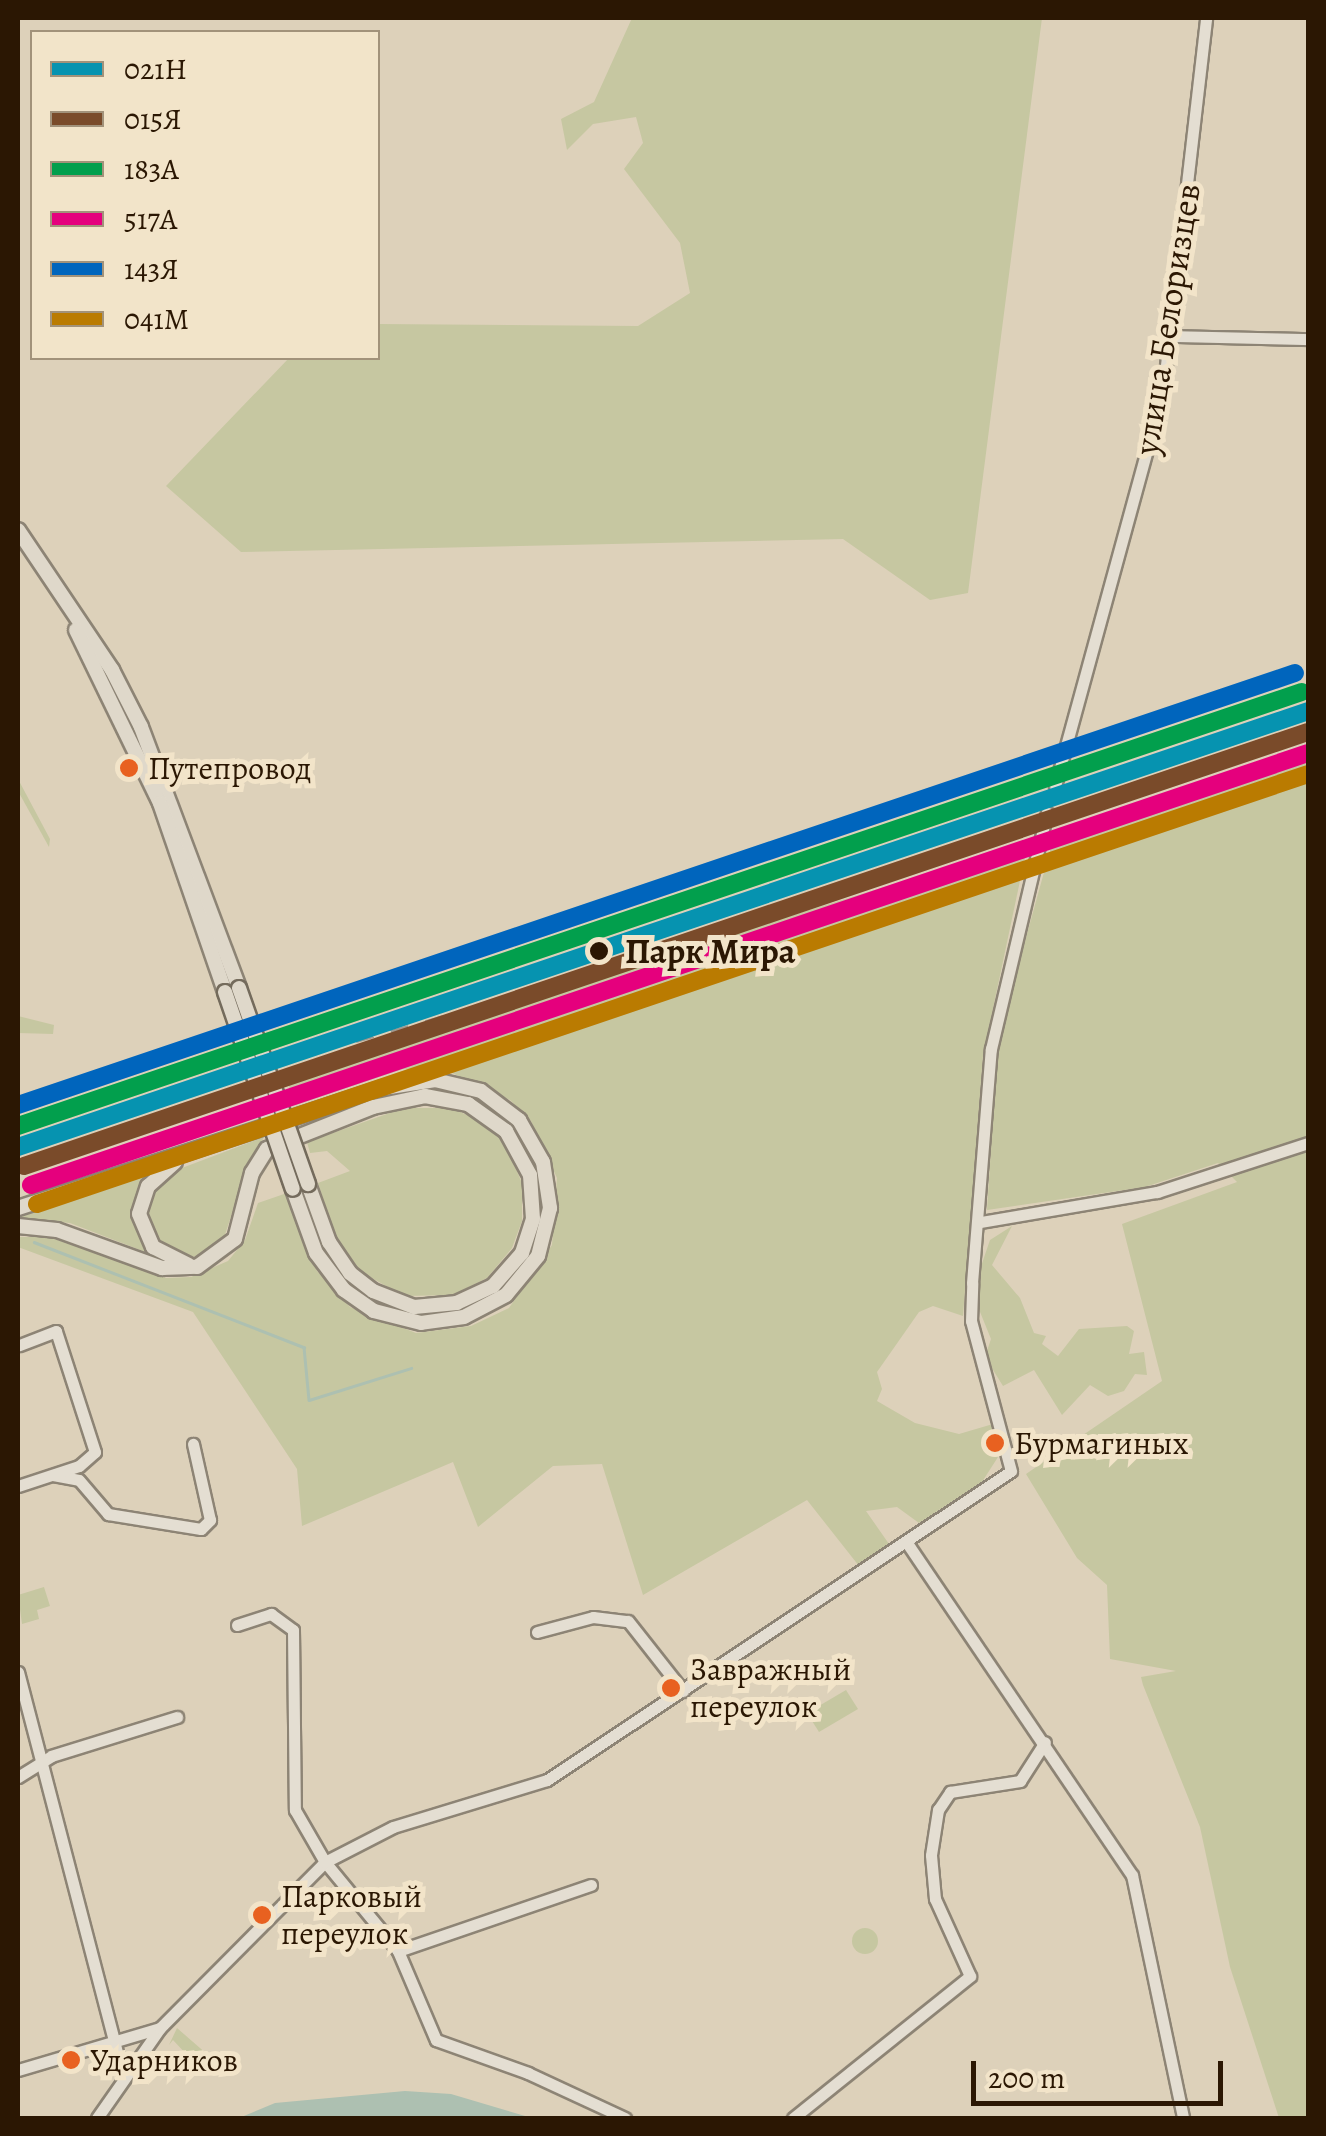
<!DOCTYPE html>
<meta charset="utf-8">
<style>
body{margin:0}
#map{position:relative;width:1326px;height:2136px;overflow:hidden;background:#ddd1ba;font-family:Alegreya,serif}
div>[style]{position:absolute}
.green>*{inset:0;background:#c6c7a1}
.round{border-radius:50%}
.water>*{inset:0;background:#adc0b1}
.stream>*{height:2.5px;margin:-1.25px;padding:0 1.25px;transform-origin:1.25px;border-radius:1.25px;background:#adc0b1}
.roads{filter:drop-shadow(2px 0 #8d8475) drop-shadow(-2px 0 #8d8475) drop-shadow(0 2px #8d8475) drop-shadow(0 -2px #8d8475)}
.minor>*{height:11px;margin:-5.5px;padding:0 5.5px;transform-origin:5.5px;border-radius:5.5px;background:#e4ded2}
.major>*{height:14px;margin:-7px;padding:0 7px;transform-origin:7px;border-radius:7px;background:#dfd8ca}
.rail>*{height:2.5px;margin-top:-1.25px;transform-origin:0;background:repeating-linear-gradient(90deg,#a0998f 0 18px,transparent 0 36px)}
.bridges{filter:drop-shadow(2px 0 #746b5c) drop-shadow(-2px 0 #746b5c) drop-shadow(0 2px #746b5c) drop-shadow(0 -2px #746b5c)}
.major-bridge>*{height:14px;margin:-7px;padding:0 7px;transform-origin:7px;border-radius:7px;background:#dfd8ca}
.rail-1>*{height:18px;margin:-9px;padding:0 9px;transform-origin:9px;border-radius:9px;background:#0693b0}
.rail-2>*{height:18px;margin:-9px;padding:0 9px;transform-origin:9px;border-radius:9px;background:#7a4b2a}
.rail-3>*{height:18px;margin:-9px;padding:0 9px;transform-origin:9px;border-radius:9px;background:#029f4d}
.rail-4>*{height:18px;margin:-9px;padding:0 9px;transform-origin:9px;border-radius:9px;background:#e5007d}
.rail-5>*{height:18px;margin:-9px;padding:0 9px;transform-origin:9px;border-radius:9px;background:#0065bd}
.rail-6>*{height:18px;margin:-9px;padding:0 9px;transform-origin:9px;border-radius:9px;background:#ba7b01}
.dots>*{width:28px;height:28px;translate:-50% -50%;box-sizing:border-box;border:5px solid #f2e4c9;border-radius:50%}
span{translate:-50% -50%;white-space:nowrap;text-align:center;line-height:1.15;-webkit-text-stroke:10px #f2e4c9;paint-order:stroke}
.bus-label{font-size:32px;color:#2b1703}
.left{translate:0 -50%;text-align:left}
.street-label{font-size:35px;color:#2b1703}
.stop-label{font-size:35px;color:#2b1703;font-weight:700}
.frame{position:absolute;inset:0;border:20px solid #2b1703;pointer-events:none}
.legend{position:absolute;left:30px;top:30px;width:350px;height:330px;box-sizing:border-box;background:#f2e4c9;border:2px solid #a2927a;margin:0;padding:12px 18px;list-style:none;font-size:30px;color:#2b1703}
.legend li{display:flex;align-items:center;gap:20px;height:50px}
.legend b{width:50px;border:2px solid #a2927a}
.scale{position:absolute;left:971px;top:2061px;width:252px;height:45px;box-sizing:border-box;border:5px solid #2b1703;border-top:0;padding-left:12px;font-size:30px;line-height:35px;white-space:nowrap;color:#2b1703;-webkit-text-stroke:8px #f2e4c9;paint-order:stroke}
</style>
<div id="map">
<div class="green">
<i style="clip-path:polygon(632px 18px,1042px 18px,968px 593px,930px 600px,843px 539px,241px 552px,166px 486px,289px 358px,378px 358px,378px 324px,638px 326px,690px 293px,680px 243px,624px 169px,643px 143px,636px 117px,593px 124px,567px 150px,561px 119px,594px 102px)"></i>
<i style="clip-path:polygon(1308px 748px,1308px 2118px,1279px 2118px,1230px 1967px,1200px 1827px,1143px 1685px,1141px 1677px,1176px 1671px,1110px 1659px,1107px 1585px,1077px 1558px,1026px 1474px,1162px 1381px,1122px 1224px,1237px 1182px,1218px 1163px,1145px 1187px,987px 1210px,998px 1039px,1054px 836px)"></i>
<i style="clip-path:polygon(18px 779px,50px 839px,49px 847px,18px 791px)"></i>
<i style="clip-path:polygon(1028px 843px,983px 1056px,963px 1316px,933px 1306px,919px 1312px,877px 1372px,882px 1389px,877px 1401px,915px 1423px,959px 1434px,993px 1424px,998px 1457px,982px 1482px,919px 1523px,897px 1507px,866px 1511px,889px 1544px,859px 1566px,807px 1500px,643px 1595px,602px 1464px,553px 1466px,478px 1527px,453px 1462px,302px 1526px,297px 1469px,193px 1312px,18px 1247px,18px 1237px,49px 1237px,166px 1278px,191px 1277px,228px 1261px,245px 1240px,258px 1203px,287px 1193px,317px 1271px,350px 1307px,416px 1333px,471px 1326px,509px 1308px,552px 1245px,557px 1178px,531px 1121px,510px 1100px,452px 1073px,403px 1069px,296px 1105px,283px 1071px)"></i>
<i style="clip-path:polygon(18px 1016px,54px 1025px,53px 1034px,18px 1033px)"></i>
<i style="clip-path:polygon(404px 1108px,451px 1108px,481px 1121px,504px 1141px,522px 1183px,522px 1221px,512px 1248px,487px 1278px,453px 1295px,404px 1296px,361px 1272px,336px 1237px,318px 1183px,350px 1171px,327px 1151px,310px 1153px,307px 1142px)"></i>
<i style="clip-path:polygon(264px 1137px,246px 1170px,223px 1241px,196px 1257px,163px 1250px,143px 1218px,149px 1192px,174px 1171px)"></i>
<i style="clip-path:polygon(163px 1167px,137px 1201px,161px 1258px,70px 1223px,18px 1218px)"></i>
<i style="clip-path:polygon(1012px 1226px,992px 1265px,1020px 1298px,1034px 1333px,1046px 1336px,1042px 1344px,1058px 1356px,1079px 1329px,1127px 1326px,1134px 1331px,1129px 1354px,1144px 1352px,1147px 1375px,1135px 1374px,1124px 1391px,1108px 1396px,1090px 1385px,1062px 1415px,1034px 1370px,1003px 1386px,985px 1357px,991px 1339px,976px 1302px,977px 1278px,990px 1240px)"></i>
<i style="clip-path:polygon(44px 1587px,50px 1606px,37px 1610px,39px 1619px,22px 1624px,18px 1595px)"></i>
<i style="clip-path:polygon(846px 1690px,858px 1709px,819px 1732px,807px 1713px)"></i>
<i class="round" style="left:852px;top:1928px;width:26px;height:26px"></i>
<i style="clip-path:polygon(177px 2028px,208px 2055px,187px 2055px,173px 2040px,169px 2045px)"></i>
</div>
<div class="water">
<i style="clip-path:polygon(405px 2091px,451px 2094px,532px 2118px,239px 2118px,275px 2103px)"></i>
</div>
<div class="stream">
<i style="left:34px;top:1242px;width:290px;rotate:21.3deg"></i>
<i style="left:304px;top:1347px;width:53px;rotate:84.6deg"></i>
<i style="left:309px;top:1400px;width:107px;rotate:-17.4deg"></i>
</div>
<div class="roads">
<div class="minor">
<i style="left:1172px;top:336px;width:136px;rotate:1.3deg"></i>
<i style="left:1055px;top:786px;width:409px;rotate:-74.7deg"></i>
<i style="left:1163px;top:391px;width:375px;rotate:-83.4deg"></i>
<i style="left:981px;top:1222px;width:179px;rotate:-9.7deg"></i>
<i style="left:1157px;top:1192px;width:159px;rotate:-18deg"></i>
<i style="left:53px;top:1475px;width:26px;rotate:11deg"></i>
<i style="left:79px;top:1480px;width:45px;rotate:49.5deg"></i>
<i style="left:108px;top:1514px;width:94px;rotate:9.2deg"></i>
<i style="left:201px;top:1529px;width:13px;rotate:-45deg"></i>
<i style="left:210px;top:1520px;width:78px;rotate:-102.6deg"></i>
<i style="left:18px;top:1486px;width:64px;rotate:-18.2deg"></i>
<i style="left:79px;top:1466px;width:21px;rotate:-41deg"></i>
<i style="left:95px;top:1452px;width:127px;rotate:-107.9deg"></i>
<i style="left:56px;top:1331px;width:40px;rotate:159deg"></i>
<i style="left:907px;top:1543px;width:401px;rotate:55.9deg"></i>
<i style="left:1132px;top:1875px;width:248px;rotate:78.1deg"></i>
<i style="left:237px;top:1625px;width:36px;rotate:-18deg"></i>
<i style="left:271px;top:1614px;width:27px;rotate:36deg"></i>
<i style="left:293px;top:1630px;width:180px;rotate:89.4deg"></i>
<i style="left:295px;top:1810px;width:60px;rotate:60deg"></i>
<i style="left:325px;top:1862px;width:115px;rotate:50.6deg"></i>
<i style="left:398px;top:1951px;width:204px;rotate:-18.9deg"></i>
<i style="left:537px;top:1632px;width:58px;rotate:-15deg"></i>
<i style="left:593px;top:1617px;width:35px;rotate:7deg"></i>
<i style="left:628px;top:1621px;width:89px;rotate:51.8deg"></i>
<i style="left:18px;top:1672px;width:415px;rotate:75.4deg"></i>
<i style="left:18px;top:1777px;width:39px;rotate:-32deg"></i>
<i style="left:51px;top:1756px;width:132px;rotate:-17.2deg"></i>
<i style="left:398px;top:1951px;width:97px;rotate:66.9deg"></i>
<i style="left:436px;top:2040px;width:98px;rotate:19.7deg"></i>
<i style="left:528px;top:2073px;width:107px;rotate:24.9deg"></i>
<i style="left:18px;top:2070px;width:148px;rotate:-16.5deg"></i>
<i style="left:97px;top:2118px;width:110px;rotate:-55deg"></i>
<i style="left:160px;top:2028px;width:234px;rotate:-45.2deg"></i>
<i style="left:325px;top:1862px;width:76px;rotate:-27.2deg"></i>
<i style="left:393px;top:1827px;width:161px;rotate:-17deg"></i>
<i style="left:547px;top:1780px;width:557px;rotate:-33.66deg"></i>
<i style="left:1011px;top:1471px;width:155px;rotate:-104.9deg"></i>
<i style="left:971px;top:1321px;width:38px;rotate:-88deg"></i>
<i style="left:972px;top:1283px;width:235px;rotate:-85.4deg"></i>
<i style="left:991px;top:1049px;width:243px;rotate:-76.7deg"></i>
<i style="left:793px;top:2118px;width:227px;rotate:-38.7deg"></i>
<i style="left:970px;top:1976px;width:85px;rotate:-114.4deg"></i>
<i style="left:935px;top:1899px;width:44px;rotate:-95.2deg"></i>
<i style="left:931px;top:1855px;width:46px;rotate:-81.2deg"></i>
<i style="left:938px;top:1810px;width:22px;rotate:-56deg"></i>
<i style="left:950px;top:1792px;width:71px;rotate:-8.9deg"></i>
<i style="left:1020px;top:1781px;width:46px;rotate:-57.3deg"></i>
</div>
<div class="major">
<i style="left:18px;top:530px;width:169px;rotate:56.1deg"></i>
<i style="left:112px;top:670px;width:64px;rotate:63deg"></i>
<i style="left:141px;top:727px;width:279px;rotate:69.4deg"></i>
<i style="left:76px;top:630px;width:192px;rotate:64.1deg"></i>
<i style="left:160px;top:803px;width:200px;rotate:71deg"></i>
<i style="left:175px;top:1162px;width:36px;rotate:138deg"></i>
<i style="left:148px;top:1186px;width:29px;rotate:108deg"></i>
<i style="left:139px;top:1214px;width:36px;rotate:67deg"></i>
<i style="left:153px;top:1247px;width:40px;rotate:26.6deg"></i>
<i style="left:18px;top:1208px;width:384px;rotate:-18.2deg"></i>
<i style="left:383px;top:1088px;width:53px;rotate:-8.7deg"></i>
<i style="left:435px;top:1080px;width:47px;rotate:13.4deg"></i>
<i style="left:481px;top:1091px;width:48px;rotate:37.3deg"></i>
<i style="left:519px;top:1120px;width:48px;rotate:60.3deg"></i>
<i style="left:543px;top:1162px;width:47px;rotate:81.3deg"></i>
<i style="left:550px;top:1208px;width:49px;rotate:104deg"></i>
<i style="left:538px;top:1256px;width:50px;rotate:129.4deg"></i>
<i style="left:506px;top:1295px;width:47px;rotate:152.4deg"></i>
<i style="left:464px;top:1317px;width:43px;rotate:172.1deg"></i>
<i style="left:421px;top:1323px;width:49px;rotate:-165.7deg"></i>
<i style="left:374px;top:1311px;width:37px;rotate:-145deg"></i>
<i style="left:344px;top:1290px;width:46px;rotate:-127.1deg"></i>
<i style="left:316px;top:1253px;width:68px;rotate:-109.8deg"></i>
<i style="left:18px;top:1226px;width:39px;rotate:6deg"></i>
<i style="left:57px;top:1230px;width:112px;rotate:19.9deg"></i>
<i style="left:162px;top:1268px;width:35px;rotate:-2deg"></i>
<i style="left:197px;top:1267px;width:47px;rotate:-36.4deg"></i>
<i style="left:235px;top:1239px;width:68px;rotate:-75.6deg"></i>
<i style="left:252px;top:1173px;width:28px;rotate:-58deg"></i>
<i style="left:267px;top:1149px;width:114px;rotate:-21.6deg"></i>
<i style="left:373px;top:1107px;width:53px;rotate:-11.9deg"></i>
<i style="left:425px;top:1096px;width:44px;rotate:10.5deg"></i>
<i style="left:468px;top:1104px;width:47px;rotate:35.4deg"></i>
<i style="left:506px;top:1131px;width:50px;rotate:61.4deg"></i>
<i style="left:530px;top:1175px;width:44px;rotate:86.1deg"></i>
<i style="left:533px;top:1219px;width:36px;rotate:108deg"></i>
<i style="left:522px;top:1253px;width:44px;rotate:131.3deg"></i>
<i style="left:493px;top:1286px;width:40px;rotate:155deg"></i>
<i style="left:457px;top:1303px;width:43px;rotate:174.7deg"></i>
<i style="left:414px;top:1307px;width:44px;rotate:-158.7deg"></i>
<i style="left:373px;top:1291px;width:29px;rotate:-142deg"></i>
<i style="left:350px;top:1273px;width:37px;rotate:-124deg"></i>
<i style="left:329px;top:1242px;width:62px;rotate:-109.9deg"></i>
</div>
</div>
<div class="rail">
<i style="left:356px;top:1041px;width:91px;rotate:-15.9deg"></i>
</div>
<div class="bridges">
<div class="major-bridge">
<i style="left:239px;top:988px;width:208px;rotate:70.6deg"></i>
<i style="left:225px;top:992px;width:208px;rotate:71deg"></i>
</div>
</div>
<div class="rail-1">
<i style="left:18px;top:1147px;width:1362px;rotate:-18.67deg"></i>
</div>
<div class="rail-2">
<i style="left:24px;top:1166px;width:1355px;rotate:-18.68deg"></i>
</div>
<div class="rail-3">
<i style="left:18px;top:1126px;width:1355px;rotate:-18.68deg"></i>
</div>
<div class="rail-4">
<i style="left:31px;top:1185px;width:1348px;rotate:-18.69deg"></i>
</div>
<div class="rail-5">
<i style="left:18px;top:1105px;width:1348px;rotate:-18.69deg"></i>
</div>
<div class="rail-6">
<i style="left:37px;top:1204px;width:1342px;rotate:-18.69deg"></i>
</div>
<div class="dots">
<i style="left:129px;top:768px;background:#e86120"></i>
<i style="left:599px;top:951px;background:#2b1703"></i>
<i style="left:995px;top:1443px;background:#e86120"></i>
<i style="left:671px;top:1688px;background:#e86120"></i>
<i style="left:262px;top:1915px;background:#e86120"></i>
<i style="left:71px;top:2060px;background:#e86120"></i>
</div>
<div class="bus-label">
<span class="left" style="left:148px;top:768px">Путепровод</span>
<span class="left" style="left:1014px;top:1443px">Бурмагиных</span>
<span class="left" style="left:690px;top:1688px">Завражный<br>переулок</span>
<span class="left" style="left:281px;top:1915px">Парковый<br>переулок</span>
<span class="left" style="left:90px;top:2060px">Ударников</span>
</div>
<div class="street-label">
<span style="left:1167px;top:319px;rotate:-81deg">улица Белоризцев</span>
</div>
<div class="stop-label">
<span class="left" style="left:625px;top:951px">Парк Мира</span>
</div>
<div class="frame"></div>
<ul class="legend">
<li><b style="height:12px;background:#0693b0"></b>021Н</li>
<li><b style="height:12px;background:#7a4b2a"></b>015Я</li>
<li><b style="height:12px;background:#029f4d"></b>183А</li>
<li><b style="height:12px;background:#e5007d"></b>517А</li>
<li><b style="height:12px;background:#0065bd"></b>143Я</li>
<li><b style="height:12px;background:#ba7b01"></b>041М</li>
</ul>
<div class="scale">200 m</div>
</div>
